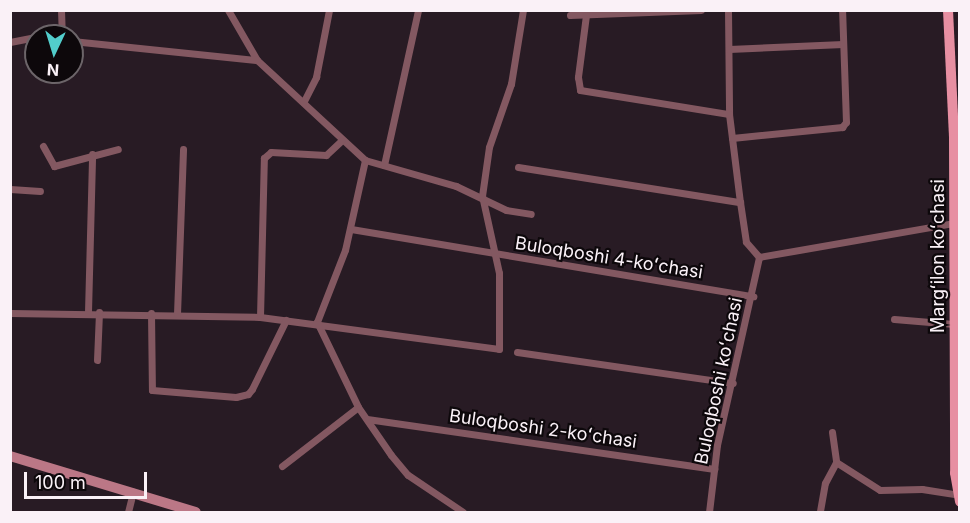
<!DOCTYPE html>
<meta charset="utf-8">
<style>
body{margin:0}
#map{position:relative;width:970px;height:523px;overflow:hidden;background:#281b24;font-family:Inter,sans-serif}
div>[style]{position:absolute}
.street>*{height:7px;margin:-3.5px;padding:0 3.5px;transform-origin:3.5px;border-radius:3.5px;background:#835861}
.secondary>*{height:10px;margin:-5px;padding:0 5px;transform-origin:5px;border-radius:5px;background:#bb7786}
.primary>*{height:10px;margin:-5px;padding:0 5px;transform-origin:5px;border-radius:5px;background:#e78fa2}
span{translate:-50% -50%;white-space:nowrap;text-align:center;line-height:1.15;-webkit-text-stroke:4.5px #0d080b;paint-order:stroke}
.street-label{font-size:18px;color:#faf1f7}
.frame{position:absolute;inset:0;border:12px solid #faf1f7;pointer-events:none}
.north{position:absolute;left:24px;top:24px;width:60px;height:60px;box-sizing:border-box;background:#0d080b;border:2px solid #6c6569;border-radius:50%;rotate:184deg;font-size:16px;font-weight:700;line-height:24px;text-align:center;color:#faf1f7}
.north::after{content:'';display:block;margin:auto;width:21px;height:27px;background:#52cdcc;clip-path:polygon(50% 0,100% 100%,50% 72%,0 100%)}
.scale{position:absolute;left:24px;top:472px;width:123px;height:27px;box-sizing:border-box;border:3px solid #faf1f7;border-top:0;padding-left:8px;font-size:18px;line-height:21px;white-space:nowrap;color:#faf1f7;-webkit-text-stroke:4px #0d080b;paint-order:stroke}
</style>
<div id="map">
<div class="street">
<i style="left:61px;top:10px;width:26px;rotate:88deg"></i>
<i style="left:228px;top:10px;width:58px;rotate:59.9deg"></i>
<i style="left:257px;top:60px;width:147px;rotate:42.8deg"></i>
<i style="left:365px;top:160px;width:95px;rotate:15.9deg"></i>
<i style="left:456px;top:186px;width:55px;rotate:25.6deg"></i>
<i style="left:506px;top:210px;width:25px;rotate:9deg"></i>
<i style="left:728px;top:10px;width:104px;rotate:89.4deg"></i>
<i style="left:729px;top:114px;width:89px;rotate:82.9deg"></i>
<i style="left:740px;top:202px;width:40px;rotate:81.5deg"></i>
<i style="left:746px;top:242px;width:20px;rotate:49deg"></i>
<i style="left:570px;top:15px;width:131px;rotate:-2.2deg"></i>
<i style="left:586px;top:15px;width:63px;rotate:97.4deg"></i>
<i style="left:578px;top:77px;width:13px;rotate:81deg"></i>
<i style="left:580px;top:90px;width:151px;rotate:9.2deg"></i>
<i style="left:72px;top:41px;width:186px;rotate:5.9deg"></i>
<i style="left:10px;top:42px;width:26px;rotate:-11deg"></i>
<i style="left:729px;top:49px;width:114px;rotate:-2.5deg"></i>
<i style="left:304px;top:101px;width:27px;rotate:-63deg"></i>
<i style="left:316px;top:77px;width:68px;rotate:-79deg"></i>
<i style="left:732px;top:138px;width:111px;rotate:-5.7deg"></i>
<i style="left:842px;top:127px;width:6px;rotate:-51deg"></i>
<i style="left:846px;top:122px;width:112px;rotate:-92deg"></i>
<i style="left:43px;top:146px;width:23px;rotate:61deg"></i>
<i style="left:54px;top:166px;width:66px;rotate:-14.9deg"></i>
<i style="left:365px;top:160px;width:92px;rotate:102.5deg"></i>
<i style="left:345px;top:250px;width:77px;rotate:111.3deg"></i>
<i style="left:317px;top:322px;width:94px;rotate:64.2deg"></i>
<i style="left:358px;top:407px;width:58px;rotate:55.5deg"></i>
<i style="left:391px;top:455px;width:26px;rotate:50deg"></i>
<i style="left:408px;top:475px;width:66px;rotate:33.9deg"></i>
<i style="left:384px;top:165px;width:159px;rotate:-77.6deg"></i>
<i style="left:518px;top:167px;width:225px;rotate:9deg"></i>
<i style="left:10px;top:189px;width:30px;rotate:4deg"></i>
<i style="left:351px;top:229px;width:408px;rotate:9.5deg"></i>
<i style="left:759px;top:257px;width:197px;rotate:-9.9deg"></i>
<i style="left:88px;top:312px;width:158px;rotate:-88.5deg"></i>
<i style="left:10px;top:313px;width:250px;rotate:0.9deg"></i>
<i style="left:260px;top:317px;width:241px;rotate:7.6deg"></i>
<i style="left:499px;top:349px;width:76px;rotate:-90deg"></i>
<i style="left:499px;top:273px;width:79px;rotate:-102.4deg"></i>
<i style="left:482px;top:196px;width:49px;rotate:-81.9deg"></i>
<i style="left:489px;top:147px;width:67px;rotate:-70.8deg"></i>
<i style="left:511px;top:84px;width:75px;rotate:-80.8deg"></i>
<i style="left:151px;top:313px;width:77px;rotate:89.3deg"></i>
<i style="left:152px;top:390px;width:84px;rotate:4.8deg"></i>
<i style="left:236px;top:397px;width:12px;rotate:-14deg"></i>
<i style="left:248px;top:394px;width:6px;rotate:-51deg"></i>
<i style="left:252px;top:389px;width:77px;rotate:-63.8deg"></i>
<i style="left:177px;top:314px;width:165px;rotate:-87.9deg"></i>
<i style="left:260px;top:317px;width:159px;rotate:-88.6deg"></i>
<i style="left:264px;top:158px;width:9px;rotate:-41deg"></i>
<i style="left:271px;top:152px;width:55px;rotate:3.1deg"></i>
<i style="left:326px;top:155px;width:21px;rotate:-43deg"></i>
<i style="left:894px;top:319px;width:60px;rotate:4.8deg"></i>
<i style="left:517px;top:352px;width:218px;rotate:8.2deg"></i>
<i style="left:97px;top:360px;width:48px;rotate:-87.6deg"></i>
<i style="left:367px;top:419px;width:351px;rotate:8.2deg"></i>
<i style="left:832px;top:432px;width:30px;rotate:82deg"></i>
<i style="left:836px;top:462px;width:52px;rotate:32.5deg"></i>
<i style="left:880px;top:490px;width:42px;rotate:-1.4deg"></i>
<i style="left:922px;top:489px;width:36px;rotate:9deg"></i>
<i style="left:282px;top:466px;width:96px;rotate:-37.8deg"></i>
<i style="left:820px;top:511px;width:28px;rotate:-80deg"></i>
<i style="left:825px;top:483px;width:24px;rotate:-62deg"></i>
<i style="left:128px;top:512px;width:21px;rotate:-76deg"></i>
<i style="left:709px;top:512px;width:67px;rotate:-83.2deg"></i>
<i style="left:717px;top:445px;width:193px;rotate:-77.4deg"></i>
</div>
<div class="secondary">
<i style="left:10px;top:456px;width:194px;rotate:16.8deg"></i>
</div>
<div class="primary">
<i style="left:948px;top:10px;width:129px;rotate:87.3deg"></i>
<i style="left:954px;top:139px;width:334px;rotate:89.8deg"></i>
<i style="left:955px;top:473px;width:29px;rotate:80deg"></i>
</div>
<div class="street-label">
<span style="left:938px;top:256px;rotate:-90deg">Margʻilon koʻchasi</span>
<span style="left:609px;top:258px;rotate:9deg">Buloqboshi 4-koʻchasi</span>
<span style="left:719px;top:381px;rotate:-78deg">Buloqboshi koʻchasi</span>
<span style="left:543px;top:429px;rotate:8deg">Buloqboshi 2-koʻchasi</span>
</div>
<div class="frame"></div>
<div class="north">N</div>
<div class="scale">100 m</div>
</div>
